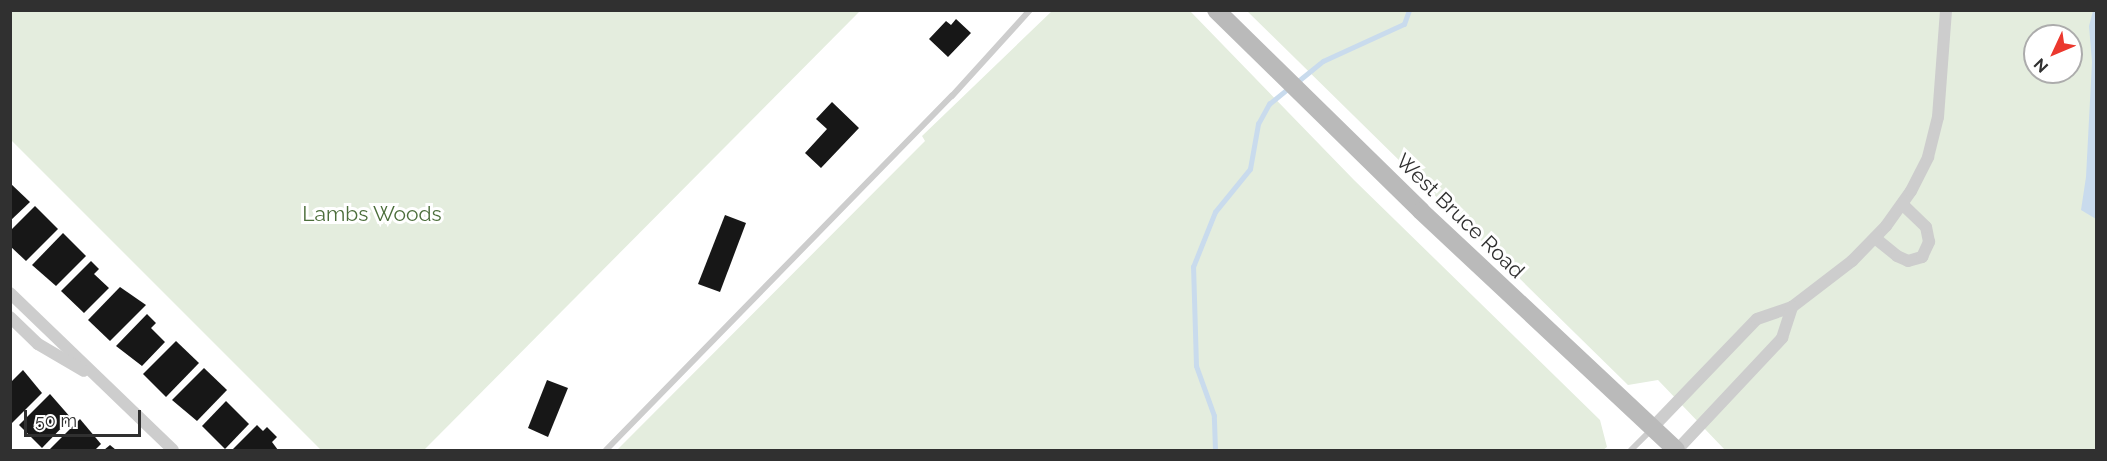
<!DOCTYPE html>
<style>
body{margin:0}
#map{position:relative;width:2107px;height:461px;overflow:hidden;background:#fff;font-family:Raleway,sans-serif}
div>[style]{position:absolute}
.green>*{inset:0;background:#e4edde}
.water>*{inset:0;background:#c9dbed}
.stream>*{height:4.5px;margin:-2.25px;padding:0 2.25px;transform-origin:2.25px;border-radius:2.25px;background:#c9dbed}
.building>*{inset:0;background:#171717}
.lane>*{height:6px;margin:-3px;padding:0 3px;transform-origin:3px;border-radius:3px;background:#cdcdcd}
.street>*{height:12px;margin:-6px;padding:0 6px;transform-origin:6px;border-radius:6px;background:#cdcdcd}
.secondary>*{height:18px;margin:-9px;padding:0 9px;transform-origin:9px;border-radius:9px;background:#bababa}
span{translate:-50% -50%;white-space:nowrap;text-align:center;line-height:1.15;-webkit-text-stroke:6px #fff;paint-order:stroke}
.park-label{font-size:21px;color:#4c6e3b}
.street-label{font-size:21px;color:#303030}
.frame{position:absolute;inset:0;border:12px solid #303030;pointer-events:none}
.north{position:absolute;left:2023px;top:24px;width:60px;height:60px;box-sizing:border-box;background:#fff;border:2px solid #acacac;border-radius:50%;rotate:226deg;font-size:16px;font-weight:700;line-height:24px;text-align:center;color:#303030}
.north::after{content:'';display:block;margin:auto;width:21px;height:27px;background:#eb382e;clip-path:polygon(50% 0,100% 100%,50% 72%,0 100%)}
.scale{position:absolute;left:24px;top:410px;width:117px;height:27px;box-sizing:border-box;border:3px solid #303030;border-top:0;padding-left:8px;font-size:18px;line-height:21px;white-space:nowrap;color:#303030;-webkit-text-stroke:4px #fff;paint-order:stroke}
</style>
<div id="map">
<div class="green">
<i style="clip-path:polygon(10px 11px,11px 10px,860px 11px,424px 450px,321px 450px,11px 140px)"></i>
<i style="clip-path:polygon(1052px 11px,1190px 11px,1354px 180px,1600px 420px,1607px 447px,1603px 450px,617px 450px,925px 141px,922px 136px)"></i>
<i style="clip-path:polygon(evenodd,1247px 11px,2096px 11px,2096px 450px,1725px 450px,1658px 380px,1628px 385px,1247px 11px,2035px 36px,2071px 36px,2071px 72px,2035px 72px,2035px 36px)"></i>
</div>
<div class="water">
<i style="clip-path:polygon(2093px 11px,2096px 11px,2096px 219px,2081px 210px,2086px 177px,2092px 62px,2089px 26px)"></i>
</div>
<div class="stream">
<i style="left:1297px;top:82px;width:33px;rotate:-39deg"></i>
<i style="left:1323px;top:61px;width:89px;rotate:-24.6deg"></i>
<i style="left:1404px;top:24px;width:15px;rotate:-70deg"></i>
<i style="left:1215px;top:450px;width:34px;rotate:-92deg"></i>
<i style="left:1214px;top:416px;width:53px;rotate:-109.8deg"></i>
<i style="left:1196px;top:366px;width:99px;rotate:-91.7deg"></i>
<i style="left:1193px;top:267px;width:59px;rotate:-68.2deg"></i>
<i style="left:1215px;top:212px;width:55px;rotate:-50.9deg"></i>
<i style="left:1250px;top:169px;width:46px;rotate:-79.9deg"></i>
<i style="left:1258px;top:124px;width:23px;rotate:-61deg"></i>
<i style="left:1269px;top:104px;width:27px;rotate:-39deg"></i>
</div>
<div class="building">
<i style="clip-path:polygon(956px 19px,971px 33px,948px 57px,929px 39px,946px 21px,951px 25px)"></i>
<i style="clip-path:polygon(832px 102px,859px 128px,821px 168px,805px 153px,827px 129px,816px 119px)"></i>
<i style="clip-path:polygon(10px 183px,30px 202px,10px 221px)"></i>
<i style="clip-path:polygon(35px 206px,58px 229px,26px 261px,10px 246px,10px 231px)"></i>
<i style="clip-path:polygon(725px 215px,746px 223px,720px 292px,698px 284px)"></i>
<i style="clip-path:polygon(63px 233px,86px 256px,56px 286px,32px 265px)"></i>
<i style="clip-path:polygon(91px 261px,99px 269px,94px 274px,109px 288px,84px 313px,61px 291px)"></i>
<i style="clip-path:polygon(120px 287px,146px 305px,110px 341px,88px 320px)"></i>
<i style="clip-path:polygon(147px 314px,156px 323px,151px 328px,165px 342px,142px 366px,116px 346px)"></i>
<i style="clip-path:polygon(176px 341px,199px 363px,166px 397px,143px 374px)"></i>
<i style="clip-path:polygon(204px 368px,227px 390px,197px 421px,172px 400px)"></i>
<i style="clip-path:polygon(23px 370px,42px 393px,10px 425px,10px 383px)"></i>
<i style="clip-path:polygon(547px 380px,568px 388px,548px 437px,528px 428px)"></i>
<i style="clip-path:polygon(50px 394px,71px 418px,42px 448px,19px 425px)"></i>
<i style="clip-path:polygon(226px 401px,249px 424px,225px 449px,202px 426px)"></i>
<i style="clip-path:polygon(80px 419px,101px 444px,95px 450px,49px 450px)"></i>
<i style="clip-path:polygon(257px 425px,263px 431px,267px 427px,277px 437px,272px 442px,278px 450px,232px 450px)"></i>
<i style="clip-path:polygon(110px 445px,116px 450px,104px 450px)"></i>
</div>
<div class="lane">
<i style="left:606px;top:450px;width:495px;rotate:-45.7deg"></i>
<i style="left:952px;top:96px;width:116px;rotate:-47.8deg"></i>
<i style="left:1631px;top:450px;width:30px;rotate:-45deg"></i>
</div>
<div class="street">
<i style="left:1875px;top:238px;width:28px;rotate:39deg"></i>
<i style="left:1897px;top:256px;width:12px;rotate:24deg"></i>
<i style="left:1908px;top:261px;width:15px;rotate:-16deg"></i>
<i style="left:1922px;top:257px;width:17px;rotate:-65deg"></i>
<i style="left:1929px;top:242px;width:15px;rotate:-101deg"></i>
<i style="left:1926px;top:227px;width:33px;rotate:-136deg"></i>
<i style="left:10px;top:293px;width:226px;rotate:43.9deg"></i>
<i style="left:10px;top:317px;width:39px;rotate:44deg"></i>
<i style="left:38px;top:344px;width:53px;rotate:30.4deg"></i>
<i style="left:1652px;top:428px;width:151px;rotate:-46.1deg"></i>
<i style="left:1757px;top:319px;width:37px;rotate:-19deg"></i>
<i style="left:1792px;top:307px;width:76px;rotate:-37.5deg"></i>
<i style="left:1852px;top:261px;width:49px;rotate:-45.8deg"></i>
<i style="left:1886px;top:226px;width:43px;rotate:-54.5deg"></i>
<i style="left:1911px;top:191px;width:38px;rotate:-63deg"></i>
<i style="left:1928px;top:157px;width:41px;rotate:-76deg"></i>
<i style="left:1938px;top:117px;width:107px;rotate:-85.7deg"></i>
<i style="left:1677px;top:450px;width:154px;rotate:-46.8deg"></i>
<i style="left:1782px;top:338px;width:33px;rotate:-72deg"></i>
</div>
<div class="secondary">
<i style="left:1216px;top:10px;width:287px;rotate:44.4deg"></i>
<i style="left:1421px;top:211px;width:349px;rotate:43.1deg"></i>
</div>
<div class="park-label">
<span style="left:372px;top:214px">Lambs Woods</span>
</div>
<div class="street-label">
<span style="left:1460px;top:216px;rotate:44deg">West Bruce Road</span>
</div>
<div class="frame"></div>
<div class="north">N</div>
<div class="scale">50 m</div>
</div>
